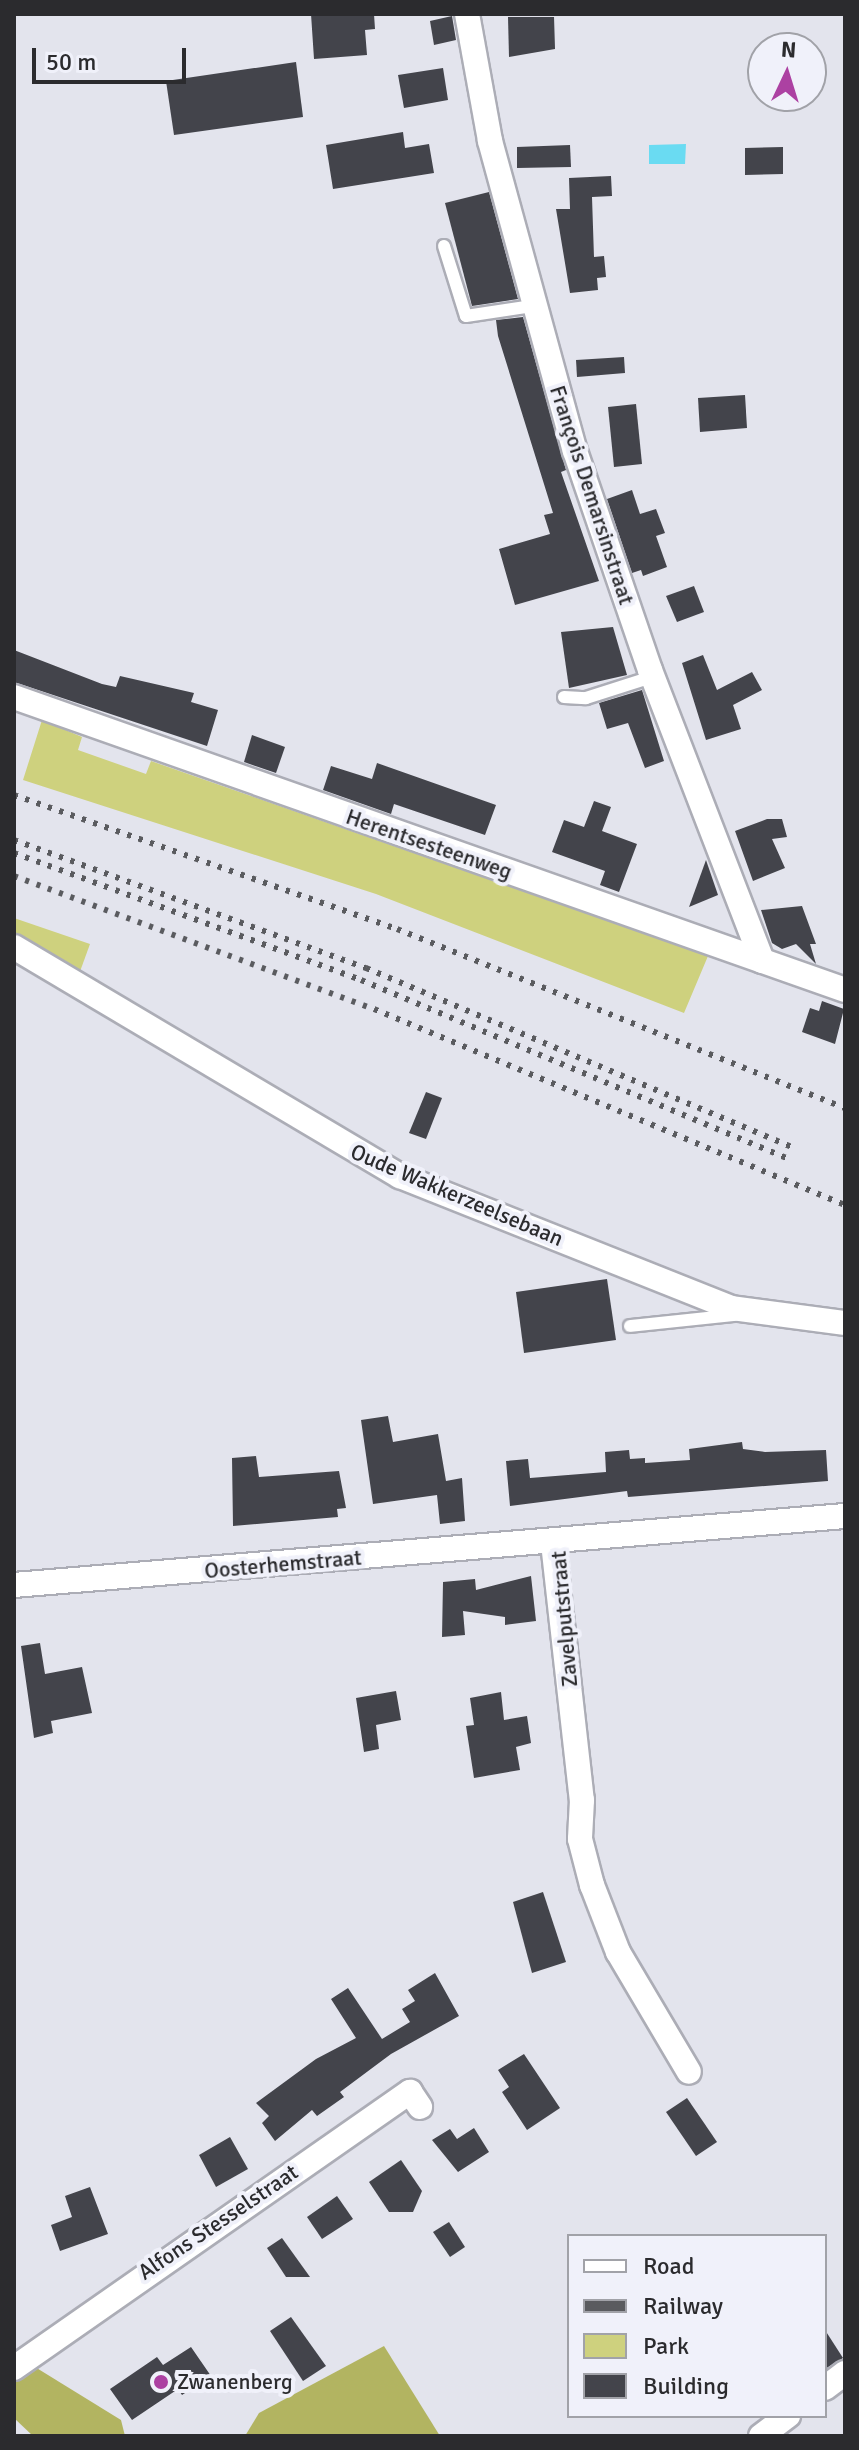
<!DOCTYPE html>
<meta charset="utf-8">
<style>
body{margin:0}
#map{position:relative;width:859px;height:2450px;overflow:hidden;background:#e3e4ed;font-family:Signika,sans-serif}
div>[style]{position:absolute}
.green>*{inset:0;background:#ced17e}
.forest>*{inset:0;background:#b2b461}
.water>*{inset:0;background:#6adbf2}
.building>*{inset:0;background:#43444b}
.roads{filter:drop-shadow(2px 0 #acadb6) drop-shadow(-2px 0 #acadb6) drop-shadow(0 2px #acadb6) drop-shadow(0 -2px #acadb6)}
.service>*{height:12px;margin:-6px;padding:0 6px;transform-origin:6px;border-radius:6px;background:#fff}
.minor>*{height:24px;margin:-12px;padding:0 12px;transform-origin:12px;border-radius:12px;background:#fff}
.rail>*{height:6px;margin-top:-3px;transform-origin:0;background:repeating-linear-gradient(90deg,#5a5b5f 0 4px,transparent 0 12px)}
.dots>*{width:22px;height:22px;translate:-50% -50%;box-sizing:border-box;border:4px solid #f0f1fa;border-radius:50%}
span{translate:-50% -50%;white-space:nowrap;text-align:center;line-height:1.15;-webkit-text-stroke:8px #f0f1fa;paint-order:stroke}
.street-label{font-size:22px;color:#2b2b2e}
.poi-label{font-size:22px;color:#2b2b2e}
.left{translate:0 -50%;text-align:left}
.frame{position:absolute;inset:0;border:16px solid #2b2b2e;pointer-events:none}
.legend{position:absolute;left:567px;top:2234px;width:260px;height:184px;box-sizing:border-box;background:#f0f1fa;border:2px solid #a1a2a8;margin:0;padding:10px 14px;list-style:none;font-size:24px;color:#2b2b2e}
.legend li{display:flex;align-items:center;gap:16px;height:40px}
.legend b{width:40px;border:2px solid #a1a2a8}
.north{position:absolute;left:747px;top:32px;width:80px;height:80px;box-sizing:border-box;background:#f0f1fa;border:2px solid #a1a2a8;border-radius:50%;rotate:4deg;font-size:22px;font-weight:700;line-height:32px;text-align:center;color:#2b2b2e}
.north::after{content:'';display:block;margin:auto;width:28px;height:36px;background:#ac41a2;clip-path:polygon(50% 0,100% 100%,50% 72%,0 100%)}
.scale{position:absolute;left:32px;top:48px;width:154px;height:36px;box-sizing:border-box;border:4px solid #2b2b2e;border-top:0;padding-left:10px;font-size:24px;line-height:28px;white-space:nowrap;color:#2b2b2e;-webkit-text-stroke:6px #f0f1fa;paint-order:stroke}
</style>
<div id="map">
<div class="green">
<i style="clip-path:polygon(42px 720px,82px 737px,78px 750px,146px 774px,151px 761px,708px 956px,684px 1013px,376px 894px,23px 780px)"></i>
<i style="clip-path:polygon(14px 918px,90px 944px,78px 977px,14px 939px)"></i>
</div>
<div class="forest">
<i style="clip-path:polygon(384px 2346px,440px 2436px,245px 2436px,259px 2413px)"></i>
<i style="clip-path:polygon(35px 2367px,121px 2420px,125px 2436px,33px 2436px,14px 2418px,14px 2382px)"></i>
</div>
<div class="water">
<i style="clip-path:polygon(686px 144px,685px 164px,649px 164px,649px 145px)"></i>
</div>
<div class="building">
<i style="clip-path:polygon(311px 14px,374px 14px,375px 29px,365px 30px,367px 55px,314px 59px)"></i>
<i style="clip-path:polygon(452px 16px,456px 40px,434px 45px,430px 21px)"></i>
<i style="clip-path:polygon(508px 17px,554px 17px,555px 49px,509px 57px)"></i>
<i style="clip-path:polygon(296px 62px,303px 117px,174px 135px,166px 81px)"></i>
<i style="clip-path:polygon(443px 68px,448px 100px,404px 108px,398px 75px)"></i>
<i style="clip-path:polygon(403px 132px,405px 148px,429px 144px,434px 173px,333px 189px,326px 145px)"></i>
<i style="clip-path:polygon(570px 145px,571px 167px,517px 168px,517px 147px)"></i>
<i style="clip-path:polygon(783px 147px,783px 174px,745px 175px,745px 148px)"></i>
<i style="clip-path:polygon(611px 176px,612px 196px,592px 197px,594px 257px,604px 256px,606px 277px,597px 278px,598px 290px,570px 293px,556px 209px,570px 209px,569px 178px)"></i>
<i style="clip-path:polygon(489px 192px,518px 299px,472px 306px,445px 203px)"></i>
<i style="clip-path:polygon(523px 317px,566px 470px,561px 472px,599px 581px,515px 605px,499px 549px,550px 534px,544px 515px,553px 513px,498px 336px,496px 320px)"></i>
<i style="clip-path:polygon(624px 357px,625px 373px,577px 377px,576px 360px)"></i>
<i style="clip-path:polygon(745px 395px,747px 428px,700px 432px,698px 398px)"></i>
<i style="clip-path:polygon(636px 404px,642px 464px,614px 467px,608px 407px)"></i>
<i style="clip-path:polygon(632px 490px,640px 514px,656px 509px,665px 533px,656px 536px,667px 567px,643px 576px,641px 570px,632px 573px,607px 499px)"></i>
<i style="clip-path:polygon(694px 586px,704px 612px,677px 622px,666px 596px)"></i>
<i style="clip-path:polygon(613px 627px,627px 675px,569px 688px,561px 632px)"></i>
<i style="clip-path:polygon(14px 650px,102px 684px,116px 687px,120px 676px,194px 693px,191px 702px,218px 710px,207px 746px,14px 682px)"></i>
<i style="clip-path:polygon(703px 655px,717px 690px,752px 672px,762px 690px,733px 705px,741px 729px,706px 740px,682px 663px)"></i>
<i style="clip-path:polygon(642px 690px,664px 761px,645px 768px,628px 723px,607px 729px,599px 703px)"></i>
<i style="clip-path:polygon(252px 735px,285px 747px,276px 773px,244px 762px)"></i>
<i style="clip-path:polygon(377px 763px,496px 805px,485px 835px,394px 804px,391px 814px,323px 790px,331px 766px,372px 779px)"></i>
<i style="clip-path:polygon(594px 801px,611px 807px,602px 831px,637px 844px,619px 892px,600px 885px,605px 871px,552px 852px,564px 820px,584px 827px)"></i>
<i style="clip-path:polygon(767px 819px,782px 819px,787px 837px,772px 839px,785px 868px,753px 881px,735px 831px)"></i>
<i style="clip-path:polygon(706px 860px,718px 895px,689px 907px)"></i>
<i style="clip-path:polygon(802px 906px,816px 944px,810px 944px,816px 964px,796px 944px,782px 949px,772px 943px,761px 910px)"></i>
<i style="clip-path:polygon(822px 1001px,844px 1009px,835px 1044px,802px 1032px,810px 1008px,819px 1011px)"></i>
<i style="clip-path:polygon(426px 1092px,442px 1098px,426px 1139px,409px 1133px)"></i>
<i style="clip-path:polygon(607px 1279px,616px 1340px,524px 1353px,516px 1292px)"></i>
<i style="clip-path:polygon(388px 1416px,393px 1442px,438px 1434px,446px 1481px,462px 1478px,465px 1521px,440px 1524px,437px 1495px,373px 1504px,361px 1420px)"></i>
<i style="clip-path:polygon(742px 1442px,743px 1449px,765px 1452px,826px 1450px,828px 1481px,628px 1497px,627px 1491px,510px 1506px,506px 1461px,528px 1459px,530px 1478px,606px 1472px,605px 1452px,629px 1450px,630px 1459px,645px 1458px,645px 1463px,690px 1460px,689px 1449px)"></i>
<i style="clip-path:polygon(256px 1456px,259px 1477px,339px 1471px,346px 1508px,337px 1509px,338px 1517px,233px 1526px,232px 1458px)"></i>
<i style="clip-path:polygon(531px 1576px,536px 1621px,505px 1625px,505px 1617px,463px 1611px,465px 1635px,442px 1637px,443px 1582px,475px 1579px,476px 1590px)"></i>
<i style="clip-path:polygon(40px 1643px,45px 1674px,82px 1667px,92px 1713px,51px 1721px,53px 1733px,34px 1738px,21px 1646px)"></i>
<i style="clip-path:polygon(396px 1691px,401px 1720px,376px 1725px,379px 1749px,364px 1752px,356px 1698px)"></i>
<i style="clip-path:polygon(501px 1692px,504px 1720px,527px 1716px,531px 1743px,516px 1747px,520px 1770px,474px 1778px,466px 1726px,474px 1725px,470px 1698px)"></i>
<i style="clip-path:polygon(543px 1892px,566px 1962px,532px 1973px,513px 1902px)"></i>
<i style="clip-path:polygon(435px 1973px,459px 2016px,391px 2054px,340px 2092px,344px 2097px,317px 2116px,312px 2110px,275px 2141px,262px 2123px,269px 2116px,256px 2103px,316px 2059px,356px 2038px,331px 1999px,348px 1988px,382px 2039px,410px 2022px,402px 2009px,415px 2001px,408px 1990px)"></i>
<i style="clip-path:polygon(524px 2054px,560px 2108px,527px 2130px,502px 2092px,509px 2087px,498px 2070px)"></i>
<i style="clip-path:polygon(687px 2098px,717px 2142px,696px 2156px,666px 2112px)"></i>
<i style="clip-path:polygon(474px 2128px,489px 2152px,458px 2172px,432px 2140px,450px 2129px,457px 2139px)"></i>
<i style="clip-path:polygon(230px 2137px,248px 2169px,216px 2187px,199px 2155px)"></i>
<i style="clip-path:polygon(401px 2160px,422px 2191px,413px 2212px,389px 2212px,369px 2182px)"></i>
<i style="clip-path:polygon(90px 2187px,108px 2234px,60px 2251px,51px 2225px,72px 2217px,65px 2196px)"></i>
<i style="clip-path:polygon(337px 2196px,353px 2219px,322px 2239px,307px 2217px)"></i>
<i style="clip-path:polygon(449px 2222px,465px 2247px,450px 2257px,433px 2232px)"></i>
<i style="clip-path:polygon(282px 2238px,310px 2277px,286px 2277px,267px 2248px)"></i>
<i style="clip-path:polygon(291px 2317px,326px 2366px,303px 2381px,270px 2331px)"></i>
<i style="clip-path:polygon(825px 2330px,843px 2358px,825px 2369px)"></i>
<i style="clip-path:polygon(191px 2347px,211px 2376px,182px 2395px,178px 2389px,132px 2420px,110px 2389px,157px 2357px,163px 2365px)"></i>
</div>
<div class="roads">
<div class="service">
<i style="left:444px;top:246px;width:73px;rotate:72.6deg"></i>
<i style="left:466px;top:316px;width:67px;rotate:-8.6deg"></i>
<i style="left:564px;top:697px;width:22px;rotate:3deg"></i>
<i style="left:586px;top:698px;width:69px;rotate:-17.7deg"></i>
<i style="left:630px;top:1326px;width:105px;rotate:-6deg"></i>
</div>
<div class="minor">
<i style="left:467px;top:14px;width:129px;rotate:79.7deg"></i>
<i style="left:490px;top:141px;width:321px;rotate:74.7deg"></i>
<i style="left:575px;top:451px;width:231px;rotate:71.1deg"></i>
<i style="left:650px;top:670px;width:312px;rotate:68.9deg"></i>
<i style="left:14px;top:697px;width:881px;rotate:19.42deg"></i>
<i style="left:14px;top:947px;width:449px;rotate:30.7deg"></i>
<i style="left:400px;top:1176px;width:356px;rotate:21.7deg"></i>
<i style="left:731px;top:1308px;width:115px;rotate:7.5deg"></i>
<i style="left:553px;top:1543px;width:259px;rotate:83.6deg"></i>
<i style="left:582px;top:1800px;width:39px;rotate:93deg"></i>
<i style="left:580px;top:1839px;width:48px;rotate:75.4deg"></i>
<i style="left:592px;top:1885px;width:72px;rotate:68.8deg"></i>
<i style="left:618px;top:1952px;width:139px;rotate:59.4deg"></i>
<i style="left:14px;top:1585px;width:834px;rotate:-4.75deg"></i>
<i style="left:14px;top:2368px;width:483px;rotate:-34.9deg"></i>
<i style="left:410px;top:2092px;width:18px;rotate:56deg"></i>
<i style="left:825px;top:2388px;width:25px;rotate:-37deg"></i>
<i style="left:761px;top:2436px;width:34px;rotate:-37deg"></i>
</div>
</div>
<div class="rail">
<i style="left:14px;top:795px;width:406px;rotate:19.3deg"></i>
<i style="left:397px;top:929px;width:482px;rotate:21.8deg"></i>
<i style="left:14px;top:840px;width:375px;rotate:20deg"></i>
<i style="left:366px;top:968px;width:467px;rotate:22.8deg"></i>
<i style="left:14px;top:853px;width:370px;rotate:20.1deg"></i>
<i style="left:361px;top:980px;width:467px;rotate:22.7deg"></i>
<i style="left:14px;top:876px;width:384px;rotate:20.3deg"></i>
<i style="left:374px;top:1009px;width:510px;rotate:22.59deg"></i>
</div>
<div class="dots">
<i style="left:161px;top:2382px;background:#ac41a2"></i>
</div>
<div class="street-label">
<span style="left:592px;top:495px;rotate:72deg">François Demarsinstraat</span>
<span style="left:429px;top:844px;rotate:19deg">Herentsesteenweg</span>
<span style="left:457px;top:1195px;rotate:23deg">Oude Wakkerzeelsebaan</span>
<span style="left:283px;top:1564px;rotate:-5deg">Oosterhemstraat</span>
<span style="left:564px;top:1619px;rotate:-95deg">Zavelputstraat</span>
<span style="left:218px;top:2222px;rotate:-34deg">Alfons Stesselstraat</span>
</div>
<div class="poi-label">
<span class="left" style="left:177px;top:2382px">Zwanenberg</span>
</div>
<div class="frame"></div>
<ul class="legend">
<li><b style="height:10px;background:#fff"></b>Road</li>
<li><b style="height:10px;background:#5a5b5f"></b>Railway</li>
<li><b style="height:22px;background:#ced17e"></b>Park</li>
<li><b style="height:22px;background:#43444b"></b>Building</li>
</ul>
<div class="north">N</div>
<div class="scale">50 m</div>
</div>
